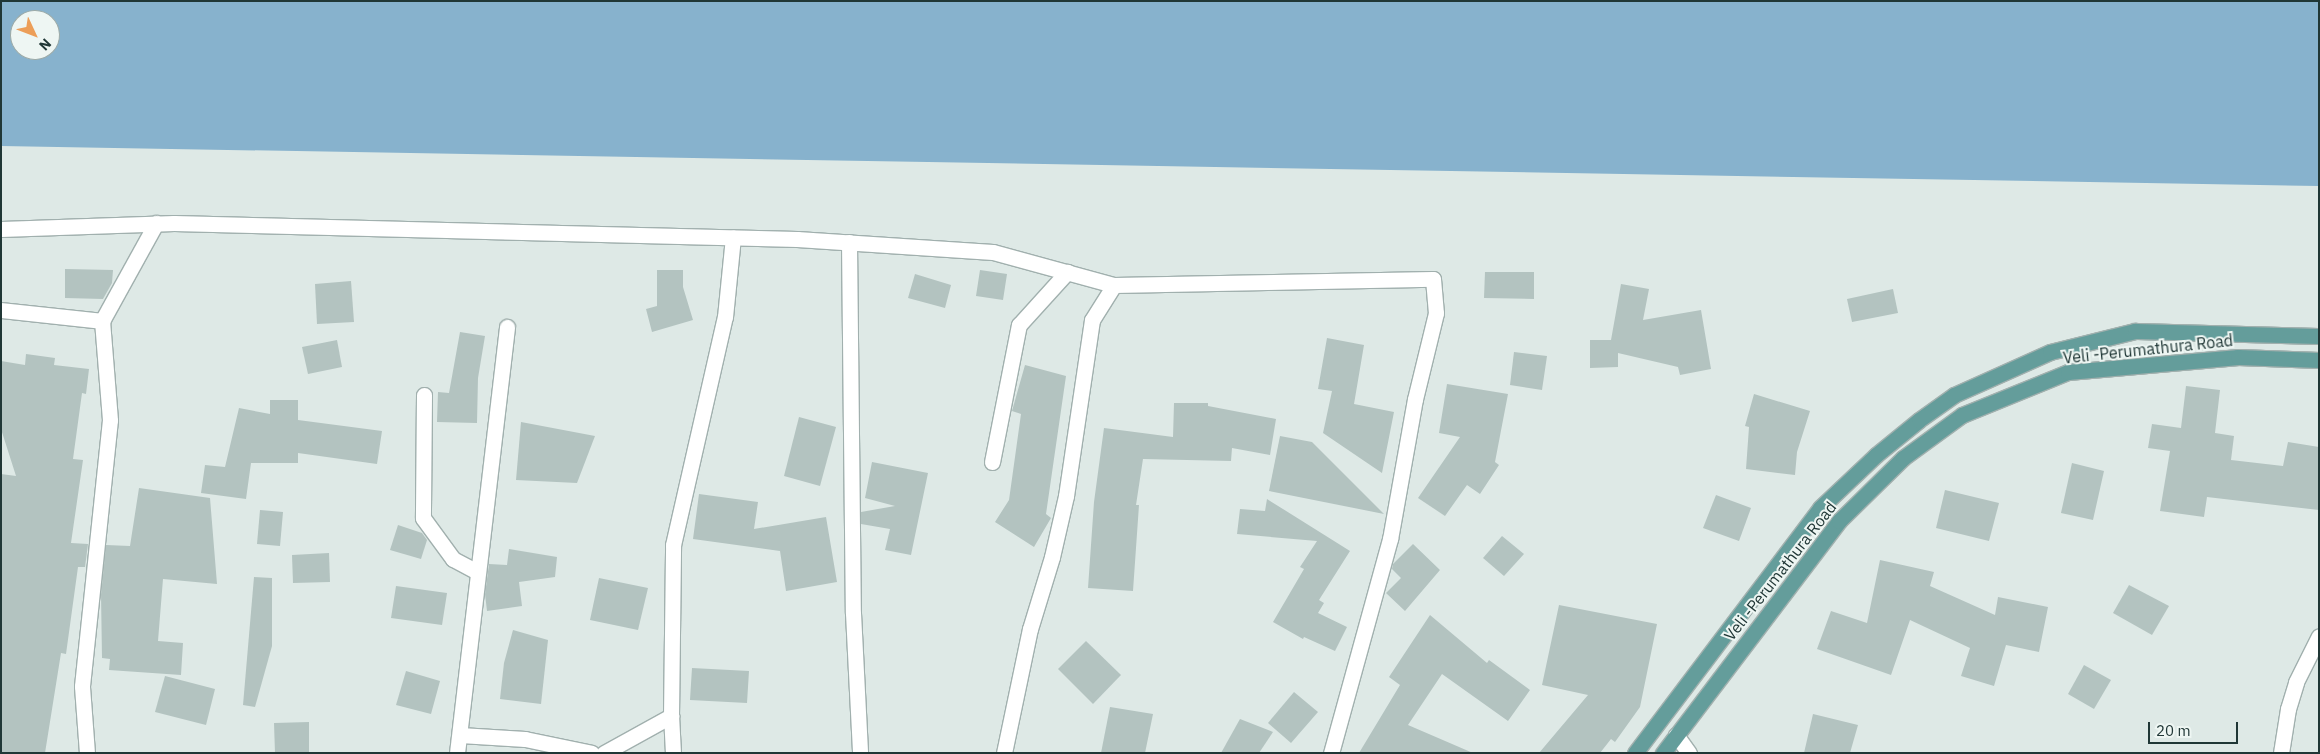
<!DOCTYPE html>
<style>
body{margin:0}
#map{position:relative;width:2320px;height:754px;overflow:hidden;background:#dee9e6;font-family:"IBM Plex Sans",sans-serif}
div>[style]{position:absolute}
.water>*{inset:0;background:#87b2cd}
.building>*{inset:0;background:#b3c3c0}
.roads{filter:drop-shadow(1px 0 #a1b0ae) drop-shadow(-1px 0 #a1b0ae) drop-shadow(0 1px #a1b0ae) drop-shadow(0 -1px #a1b0ae)}
.minor>*{height:15px;margin:-7.5px;padding:0 7.5px;transform-origin:7.5px;border-radius:7.5px;background:#fff}
.major>*{height:15px;margin:-7.5px;padding:0 7.5px;transform-origin:7.5px;border-radius:7.5px;background:#649d9b}
span{translate:-50% -50%;white-space:nowrap;text-align:center;line-height:1.15;-webkit-text-stroke:4px #eef6f3;paint-order:stroke}
.street-label{font-size:16px;color:#203736}
.frame{position:absolute;inset:0;border:2px solid #203736;pointer-events:none}
.north{position:absolute;left:10px;top:10px;width:50px;height:50px;box-sizing:border-box;background:#eef6f3;border:1px solid #9caaa7;border-radius:50%;rotate:133deg;font-size:14px;font-weight:700;line-height:20px;text-align:center;color:#203736}
.north::after{content:'';display:block;margin:auto;width:18px;height:22px;background:#ec9e58;clip-path:polygon(50% 0,100% 100%,50% 72%,0 100%)}
.scale{position:absolute;left:2148px;top:722px;width:90px;height:22px;box-sizing:border-box;border:2px solid #203736;border-top:0;padding-left:6px;font-size:15px;line-height:18px;white-space:nowrap;color:#203736;-webkit-text-stroke:4px #eef6f3;paint-order:stroke}
</style>
<div id="map">
<div class="water">
<i style="clip-path:polygon(evenodd,1px 1px,2319px 1px,2319px 186px,1px 146px,1px 1px,20px 20px,50px 20px,50px 50px,20px 50px,20px 20px)"></i>
</div>
<div class="building">
<i style="clip-path:polygon(65px 269px,113px 270px,112px 283px,103px 299px,65px 298px)"></i>
<i style="clip-path:polygon(657px 270px,683px 270px,683px 287px,693px 320px,652px 332px,646px 309px,657px 306px)"></i>
<i style="clip-path:polygon(980px 270px,1007px 274px,1003px 300px,976px 296px)"></i>
<i style="clip-path:polygon(1485px 272px,1534px 272px,1534px 299px,1484px 298px)"></i>
<i style="clip-path:polygon(915px 274px,951px 285px,945px 308px,908px 298px)"></i>
<i style="clip-path:polygon(351px 281px,354px 322px,317px 324px,315px 284px)"></i>
<i style="clip-path:polygon(1621px 284px,1649px 289px,1643px 320px,1701px 310px,1711px 369px,1680px 375px,1678px 367px,1618px 353px,1618px 367px,1590px 368px,1590px 340px,1611px 340px)"></i>
<i style="clip-path:polygon(1893px 289px,1898px 313px,1852px 322px,1847px 299px)"></i>
<i style="clip-path:polygon(460px 332px,485px 336px,478px 378px,477px 423px,437px 422px,438px 392px,449px 393px)"></i>
<i style="clip-path:polygon(1327px 338px,1364px 345px,1354px 404px,1394px 412px,1382px 473px,1323px 433px,1332px 391px,1318px 389px)"></i>
<i style="clip-path:polygon(337px 340px,342px 367px,308px 374px,302px 347px)"></i>
<i style="clip-path:polygon(1514px 352px,1547px 356px,1542px 390px,1510px 385px)"></i>
<i style="clip-path:polygon(26px 354px,55px 358px,54px 365px,89px 369px,86px 394px,82px 393px,73px 459px,83px 460px,71px 543px,88px 544px,85px 567px,78px 567px,66px 654px,61px 653px,45px 753px,1px 753px,1px 474px,16px 476px,1px 429px,1px 361px,25px 365px)"></i>
<i style="clip-path:polygon(1025px 365px,1066px 376px,1046px 514px,1051px 518px,1034px 547px,995px 522px,1009px 500px,1021px 414px,1012px 411px)"></i>
<i style="clip-path:polygon(1447px 384px,1508px 394px,1495px 462px,1499px 465px,1480px 494px,1467px 485px,1445px 516px,1418px 498px,1460px 437px,1439px 433px)"></i>
<i style="clip-path:polygon(2186px 386px,2220px 390px,2215px 433px,2234px 436px,2231px 460px,2283px 466px,2288px 442px,2319px 447px,2319px 510px,2207px 497px,2204px 517px,2160px 511px,2170px 451px,2148px 448px,2152px 424px,2181px 428px)"></i>
<i style="clip-path:polygon(1754px 394px,1810px 411px,1797px 452px,1795px 475px,1746px 469px,1749px 427px,1745px 426px)"></i>
<i style="clip-path:polygon(270px 400px,298px 400px,298px 420px,382px 431px,377px 464px,298px 453px,298px 463px,251px 463px,246px 499px,201px 493px,205px 465px,225px 467px,239px 408px,270px 414px)"></i>
<i style="clip-path:polygon(1174px 403px,1208px 403px,1208px 406px,1276px 419px,1270px 455px,1232px 448px,1231px 461px,1143px 459px,1136px 505px,1139px 505px,1133px 591px,1088px 588px,1094px 502px,1104px 428px,1173px 437px)"></i>
<i style="clip-path:polygon(799px 417px,836px 427px,820px 486px,784px 476px)"></i>
<i style="clip-path:polygon(521px 422px,595px 436px,577px 483px,516px 480px)"></i>
<i style="clip-path:polygon(1280px 436px,1312px 442px,1384px 514px,1269px 491px)"></i>
<i style="clip-path:polygon(872px 462px,928px 473px,911px 555px,885px 550px,890px 529px,861px 524px,861px 512px,895px 506px,865px 498px)"></i>
<i style="clip-path:polygon(2072px 463px,2104px 471px,2093px 520px,2061px 513px)"></i>
<i style="clip-path:polygon(139px 488px,210px 498px,217px 584px,163px 579px,158px 641px,183px 643px,181px 675px,109px 670px,110px 659px,102px 658px,101px 594px,106px 545px,130px 546px)"></i>
<i style="clip-path:polygon(1945px 490px,1999px 503px,1989px 541px,1936px 528px)"></i>
<i style="clip-path:polygon(699px 494px,758px 502px,754px 529px,826px 517px,837px 582px,786px 591px,780px 551px,693px 539px)"></i>
<i style="clip-path:polygon(1716px 495px,1751px 508px,1739px 541px,1703px 528px)"></i>
<i style="clip-path:polygon(1267px 499px,1350px 551px,1319px 600px,1324px 603px,1318px 613px,1347px 627px,1335px 651px,1304px 637px,1303px 639px,1273px 622px,1304px 569px,1300px 567px,1317px 541px,1237px 534px,1240px 509px,1265px 511px)"></i>
<i style="clip-path:polygon(260px 510px,283px 512px,280px 546px,257px 544px)"></i>
<i style="clip-path:polygon(398px 525px,422px 533px,427px 540px,421px 559px,390px 550px)"></i>
<i style="clip-path:polygon(1502px 536px,1524px 554px,1504px 576px,1483px 558px)"></i>
<i style="clip-path:polygon(1413px 544px,1440px 570px,1405px 611px,1386px 593px,1401px 578px,1392px 569px,1393px 564px)"></i>
<i style="clip-path:polygon(509px 549px,557px 557px,555px 577px,519px 582px,522px 606px,487px 611px,485px 594px,489px 564px,507px 565px)"></i>
<i style="clip-path:polygon(329px 553px,330px 582px,293px 583px,292px 555px)"></i>
<i style="clip-path:polygon(1880px 560px,1934px 572px,1930px 586px,1995px 615px,1998px 597px,2048px 607px,2039px 652px,2006px 645px,1994px 686px,1961px 676px,1970px 648px,1910px 620px,1891px 675px,1817px 649px,1831px 611px,1867px 623px)"></i>
<i style="clip-path:polygon(254px 577px,272px 578px,272px 646px,255px 707px,243px 705px)"></i>
<i style="clip-path:polygon(599px 578px,648px 588px,638px 630px,590px 620px)"></i>
<i style="clip-path:polygon(2129px 585px,2169px 606px,2152px 635px,2113px 613px)"></i>
<i style="clip-path:polygon(396px 586px,447px 593px,442px 625px,391px 618px)"></i>
<i style="clip-path:polygon(1559px 605px,1657px 624px,1640px 707px,1615px 742px,1611px 739px,1600px 753px,1539px 753px,1588px 695px,1542px 685px)"></i>
<i style="clip-path:polygon(1430px 615px,1487px 663px,1489px 660px,1530px 690px,1508px 721px,1442px 674px,1408px 725px,1473px 753px,1359px 753px,1400px 685px,1389px 677px)"></i>
<i style="clip-path:polygon(513px 630px,548px 640px,541px 704px,500px 699px,504px 663px)"></i>
<i style="clip-path:polygon(1086px 641px,1121px 675px,1093px 704px,1058px 669px)"></i>
<i style="clip-path:polygon(2084px 665px,2111px 680px,2094px 709px,2068px 694px)"></i>
<i style="clip-path:polygon(692px 668px,749px 671px,747px 703px,690px 700px)"></i>
<i style="clip-path:polygon(406px 671px,440px 681px,431px 714px,396px 705px)"></i>
<i style="clip-path:polygon(165px 676px,215px 689px,206px 725px,155px 712px)"></i>
<i style="clip-path:polygon(1294px 692px,1318px 712px,1291px 743px,1268px 723px)"></i>
<i style="clip-path:polygon(1110px 707px,1153px 714px,1145px 753px,1101px 753px)"></i>
<i style="clip-path:polygon(1813px 714px,1858px 725px,1850px 753px,1804px 753px)"></i>
<i style="clip-path:polygon(1240px 719px,1273px 732px,1259px 753px,1221px 753px)"></i>
<i style="clip-path:polygon(309px 722px,309px 753px,275px 753px,274px 723px)"></i>
</div>
<div class="roads">
<div class="minor">
<i style="left:1px;top:229px;width:173px;rotate:-2deg"></i>
<i style="left:174px;top:223px;width:623px;rotate:1.47deg"></i>
<i style="left:797px;top:239px;width:196px;rotate:3.8deg"></i>
<i style="left:993px;top:252px;width:125px;rotate:15.3deg"></i>
<i style="left:1114px;top:285px;width:319px;rotate:-1.1deg"></i>
<i style="left:1433px;top:279px;width:34px;rotate:85deg"></i>
<i style="left:1436px;top:313px;width:89px;rotate:103.7deg"></i>
<i style="left:1415px;top:399px;width:142px;rotate:100.1deg"></i>
<i style="left:1390px;top:539px;width:222px;rotate:105.4deg"></i>
<i style="left:849px;top:242px;width:371px;rotate:89.4deg"></i>
<i style="left:853px;top:613px;width:140px;rotate:87.1deg"></i>
<i style="left:1px;top:310px;width:102px;rotate:6.2deg"></i>
<i style="left:424px;top:395px;width:123px;rotate:90.5deg"></i>
<i style="left:423px;top:518px;width:51px;rotate:53.8deg"></i>
<i style="left:453px;top:559px;width:27px;rotate:28deg"></i>
<i style="left:992px;top:462px;width:140px;rotate:-78.9deg"></i>
<i style="left:1019px;top:325px;width:72px;rotate:-47.8deg"></i>
<i style="left:460px;top:735px;width:65px;rotate:3.5deg"></i>
<i style="left:525px;top:739px;width:68px;rotate:11.8deg"></i>
<i style="left:1676px;top:735px;width:22px;rotate:54deg"></i>
<i style="left:87px;top:753px;width:67px;rotate:-94.3deg"></i>
<i style="left:82px;top:686px;width:267px;rotate:-84deg"></i>
<i style="left:110px;top:420px;width:99px;rotate:-94.6deg"></i>
<i style="left:102px;top:321px;width:112px;rotate:-61.1deg"></i>
<i style="left:457px;top:753px;width:429px;rotate:-83.3deg"></i>
<i style="left:604px;top:753px;width:77px;rotate:-28.9deg"></i>
<i style="left:673px;top:753px;width:37px;rotate:-93deg"></i>
<i style="left:671px;top:716px;width:171px;rotate:-89.3deg"></i>
<i style="left:673px;top:545px;width:234px;rotate:-77.2deg"></i>
<i style="left:725px;top:317px;width:80px;rotate:-84.3deg"></i>
<i style="left:1004px;top:753px;width:127px;rotate:-78.2deg"></i>
<i style="left:1030px;top:629px;width:75px;rotate:-73deg"></i>
<i style="left:1052px;top:557px;width:63px;rotate:-77.1deg"></i>
<i style="left:1066px;top:496px;width:178px;rotate:-81.6deg"></i>
<i style="left:1092px;top:320px;width:41px;rotate:-57.8deg"></i>
<i style="left:2281px;top:753px;width:45px;rotate:-81deg"></i>
<i style="left:2288px;top:709px;width:28px;rotate:-73deg"></i>
<i style="left:2296px;top:682px;width:51px;rotate:-63.4deg"></i>
</div>
<div class="major">
<i style="left:1635px;top:753px;width:307px;rotate:-52.9deg"></i>
<i style="left:1820px;top:508px;width:77px;rotate:-43.4deg"></i>
<i style="left:1876px;top:455px;width:55px;rotate:-39.1deg"></i>
<i style="left:1919px;top:420px;width:43px;rotate:-35.5deg"></i>
<i style="left:1954px;top:395px;width:105px;rotate:-24.1deg"></i>
<i style="left:2050px;top:352px;width:88px;rotate:-13.9deg"></i>
<i style="left:2135px;top:331px;width:184px;rotate:1.6deg"></i>
<i style="left:1663px;top:753px;width:291px;rotate:-52.8deg"></i>
<i style="left:1839px;top:521px;width:90px;rotate:-44.5deg"></i>
<i style="left:1903px;top:458px;width:73px;rotate:-36.1deg"></i>
<i style="left:1962px;top:415px;width:114px;rotate:-22.1deg"></i>
<i style="left:2068px;top:372px;width:171px;rotate:-5deg"></i>
<i style="left:2238px;top:357px;width:81px;rotate:2.1deg"></i>
</div>
</div>
<div class="street-label">
<span style="left:2148px;top:349px;rotate:-6deg">Veli -Perumathura Road</span>
<span style="left:1780px;top:571px;rotate:-52deg">Veli -Perumathura Road</span>
</div>
<div class="frame"></div>
<div class="north">N</div>
<div class="scale">20 m</div>
</div>
